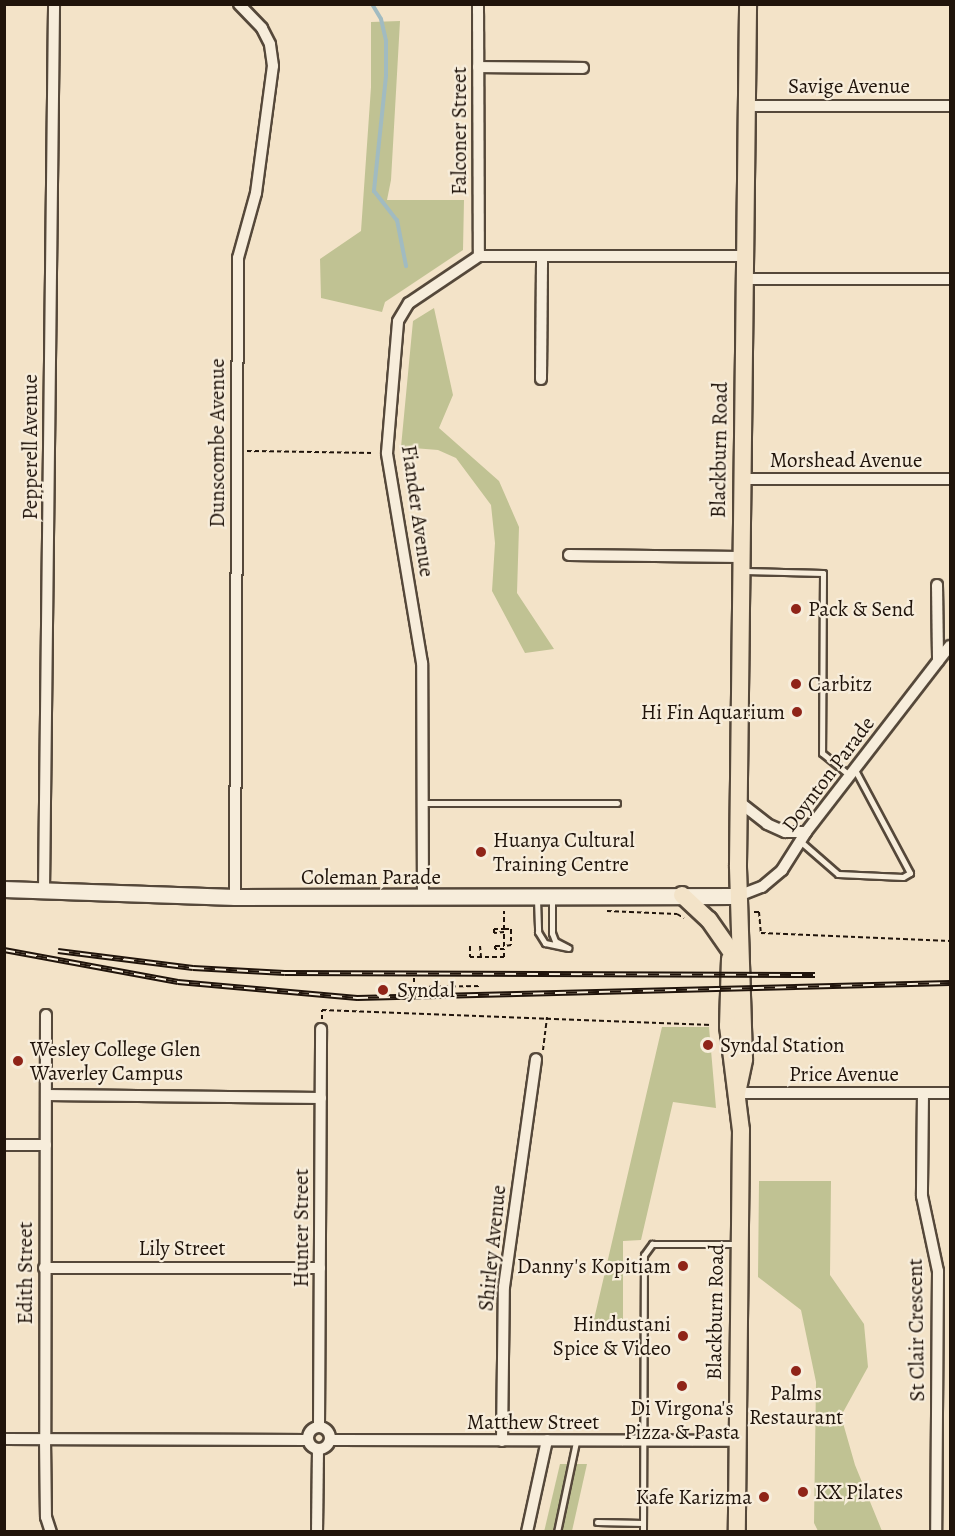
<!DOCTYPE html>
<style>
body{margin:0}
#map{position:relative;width:955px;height:1536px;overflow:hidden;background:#f3e3c8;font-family:Alegreya,serif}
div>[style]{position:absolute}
.green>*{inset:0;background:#c0c293}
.stream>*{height:4px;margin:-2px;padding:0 2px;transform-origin:2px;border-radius:2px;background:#a1bbc1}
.path>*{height:2px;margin-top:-1px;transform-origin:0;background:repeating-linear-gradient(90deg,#20140b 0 4.5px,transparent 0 7.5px)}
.roads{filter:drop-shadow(2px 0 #55483a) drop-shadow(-2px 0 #55483a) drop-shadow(0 2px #55483a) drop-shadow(0 -2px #55483a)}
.lane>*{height:5px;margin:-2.5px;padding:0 2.5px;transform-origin:2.5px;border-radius:2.5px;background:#f7eddb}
.street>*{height:10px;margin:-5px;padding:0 5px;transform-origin:5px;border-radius:5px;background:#f7eddb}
.street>.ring{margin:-5px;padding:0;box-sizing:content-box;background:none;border:10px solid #f7eddb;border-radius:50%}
.secondary>*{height:15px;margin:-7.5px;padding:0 7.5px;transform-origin:7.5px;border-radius:7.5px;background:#f7eddb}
.primary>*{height:16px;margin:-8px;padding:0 8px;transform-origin:8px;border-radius:8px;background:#f3e3c8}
.rail>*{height:6px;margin-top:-3px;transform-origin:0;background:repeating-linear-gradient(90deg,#f7eddb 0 11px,#20140b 0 22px);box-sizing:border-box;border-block:2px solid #20140b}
.dots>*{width:16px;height:16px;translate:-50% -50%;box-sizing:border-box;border:3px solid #f7eddb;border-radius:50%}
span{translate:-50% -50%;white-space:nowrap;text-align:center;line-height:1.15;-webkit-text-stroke:4.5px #f7eddb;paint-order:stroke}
.street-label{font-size:21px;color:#20140b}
.poi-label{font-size:21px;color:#20140b}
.left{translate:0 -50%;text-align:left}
.right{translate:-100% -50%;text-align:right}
.frame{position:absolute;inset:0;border:6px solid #20140b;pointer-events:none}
</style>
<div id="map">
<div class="green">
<i style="clip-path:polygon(400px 21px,391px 180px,387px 200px,464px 200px,463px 250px,385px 302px,382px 312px,321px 298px,320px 259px,361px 231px,371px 87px,371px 22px)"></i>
<i style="clip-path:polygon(434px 308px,453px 395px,439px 428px,499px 481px,519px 527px,517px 593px,554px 649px,525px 653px,492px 591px,495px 543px,491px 505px,456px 458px,438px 450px,401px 447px,413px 321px)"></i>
<i style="clip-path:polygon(662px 1027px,709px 1027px,716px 1108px,673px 1102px,641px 1240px,623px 1241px,623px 1331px,592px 1328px)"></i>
<i style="clip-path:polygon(759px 1181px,831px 1181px,830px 1275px,864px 1324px,868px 1367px,841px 1416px,855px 1465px,882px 1531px,818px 1531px,814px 1523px,816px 1382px,801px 1310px,758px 1277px)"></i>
<i style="clip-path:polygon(560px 1464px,587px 1464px,572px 1531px,544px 1532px)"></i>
</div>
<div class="stream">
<i style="left:372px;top:4px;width:17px;rotate:59deg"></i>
<i style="left:381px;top:19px;width:23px;rotate:77deg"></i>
<i style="left:386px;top:41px;width:35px;rotate:90deg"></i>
<i style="left:386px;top:76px;width:116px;rotate:96deg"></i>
<i style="left:374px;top:191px;width:37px;rotate:52deg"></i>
<i style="left:397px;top:220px;width:47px;rotate:78.9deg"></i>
</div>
<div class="path">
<i style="left:247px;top:451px;width:126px;rotate:0.9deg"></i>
<i style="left:607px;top:911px;width:70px;rotate:2.5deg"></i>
<i style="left:677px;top:914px;width:8px;rotate:30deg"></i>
<i style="left:754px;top:912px;width:5px"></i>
<i style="left:759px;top:912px;width:21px;rotate:85deg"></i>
<i style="left:761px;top:933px;width:189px;rotate:2.4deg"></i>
<i style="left:504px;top:929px;width:7px"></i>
<i style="left:511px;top:929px;width:16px;rotate:90deg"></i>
<i style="left:511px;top:945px;width:7px;rotate:172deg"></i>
<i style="left:470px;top:946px;width:11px;rotate:90deg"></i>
<i style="left:470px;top:957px;width:34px"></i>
<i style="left:504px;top:957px;width:8px;rotate:-90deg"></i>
<i style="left:504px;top:949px;width:9px;rotate:180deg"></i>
<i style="left:495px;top:949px;width:3px;rotate:-90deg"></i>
<i style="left:495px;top:946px;width:9px"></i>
<i style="left:504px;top:946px;width:14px;rotate:-90deg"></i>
<i style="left:504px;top:932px;width:10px;rotate:174deg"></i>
<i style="left:494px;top:933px;width:4px;rotate:-90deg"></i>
<i style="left:494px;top:929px;width:10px"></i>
<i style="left:504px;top:929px;width:18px;rotate:-90deg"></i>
<i style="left:480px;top:946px;width:11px;rotate:85deg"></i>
<i style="left:414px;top:978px;width:18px;rotate:90deg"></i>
<i style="left:414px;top:987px;width:67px;rotate:-0.9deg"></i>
<i style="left:322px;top:1019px;width:9px;rotate:-90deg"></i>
<i style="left:322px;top:1010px;width:390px;rotate:2.2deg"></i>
<i style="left:543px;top:1050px;width:33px;rotate:-83deg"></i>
</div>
<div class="roads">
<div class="lane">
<i style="left:745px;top:571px;width:78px;rotate:1.5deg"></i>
<i style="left:823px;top:573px;width:180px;rotate:90.3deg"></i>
<i style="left:822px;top:753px;width:35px;rotate:39deg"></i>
<i style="left:423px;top:803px;width:194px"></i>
<i style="left:800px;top:841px;width:50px;rotate:41deg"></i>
<i style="left:838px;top:874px;width:65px;rotate:2.6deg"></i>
<i style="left:903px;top:877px;width:8px;rotate:-30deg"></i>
<i style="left:910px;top:873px;width:117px;rotate:-118.1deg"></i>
<i style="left:552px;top:898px;width:35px;rotate:90deg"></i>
<i style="left:552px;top:933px;width:9px;rotate:69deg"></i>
<i style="left:555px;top:941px;width:13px;rotate:27deg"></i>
<i style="left:537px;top:899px;width:33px;rotate:88deg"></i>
<i style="left:538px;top:932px;width:13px;rotate:58deg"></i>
<i style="left:545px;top:943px;width:24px;rotate:12deg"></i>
<i style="left:597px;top:1522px;width:46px;rotate:1.2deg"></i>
<i style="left:557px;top:1532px;width:92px;rotate:-78.1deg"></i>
<i style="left:643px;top:1532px;width:277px;rotate:-89.8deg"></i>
<i style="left:644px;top:1255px;width:14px;rotate:-54deg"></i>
<i style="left:652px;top:1244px;width:86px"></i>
</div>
<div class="street">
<i style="left:478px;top:4px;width:252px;rotate:89.8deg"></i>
<i style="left:478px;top:67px;width:105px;rotate:0.5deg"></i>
<i style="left:747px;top:106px;width:203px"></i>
<i style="left:746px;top:279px;width:204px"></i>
<i style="left:541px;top:379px;width:123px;rotate:-89.5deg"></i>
<i style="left:741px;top:479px;width:209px"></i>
<i style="left:569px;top:555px;width:171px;rotate:0.7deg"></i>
<i style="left:937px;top:585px;width:76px;rotate:89.2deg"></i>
<i style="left:738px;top:801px;width:37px;rotate:38deg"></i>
<i style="left:767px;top:824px;width:20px;rotate:24deg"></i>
<i style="left:785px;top:832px;width:21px"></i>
<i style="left:44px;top:890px;width:886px;rotate:-89.35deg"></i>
<i style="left:738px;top:896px;width:26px;rotate:-21deg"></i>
<i style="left:762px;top:887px;width:26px;rotate:-40deg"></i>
<i style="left:782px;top:870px;width:45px;rotate:-57.7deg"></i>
<i style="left:806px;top:832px;width:235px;rotate:-52.3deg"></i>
<i style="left:235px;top:897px;width:639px;rotate:-89.73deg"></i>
<i style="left:238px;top:258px;width:67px;rotate:-74.5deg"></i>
<i style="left:256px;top:193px;width:128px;rotate:-82.4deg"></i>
<i style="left:273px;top:66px;width:22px;rotate:-98deg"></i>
<i style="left:270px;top:44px;width:18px;rotate:-117deg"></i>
<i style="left:262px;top:28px;width:33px;rotate:-134deg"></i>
<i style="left:423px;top:898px;width:235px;rotate:-90.2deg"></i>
<i style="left:422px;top:663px;width:213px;rotate:-99.5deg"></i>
<i style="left:387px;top:453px;width:132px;rotate:-85.2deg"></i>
<i style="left:398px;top:321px;width:21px;rotate:-59deg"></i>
<i style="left:409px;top:303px;width:84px;rotate:-33.9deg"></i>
<i style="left:479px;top:256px;width:267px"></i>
<i style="left:46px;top:1015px;width:424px;rotate:90.1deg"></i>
<i style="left:45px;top:1439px;width:78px;rotate:89.3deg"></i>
<i style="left:46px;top:1517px;width:16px;rotate:72deg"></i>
<i style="left:737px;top:1093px;width:213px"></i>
<i style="left:923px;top:1093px;width:103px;rotate:90.6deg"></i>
<i style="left:922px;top:1196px;width:77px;rotate:78deg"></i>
<i style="left:938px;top:1271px;width:261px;rotate:90.4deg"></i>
<i style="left:46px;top:1095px;width:275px;rotate:0.6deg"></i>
<i style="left:4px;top:1145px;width:42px"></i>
<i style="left:44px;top:1268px;width:276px"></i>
<i style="left:319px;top:1427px;width:398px;rotate:-89.7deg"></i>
<i class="ring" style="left:308px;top:1427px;width:12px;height:12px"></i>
<i style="left:4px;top:1439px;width:304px;rotate:0.2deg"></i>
<i style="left:330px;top:1440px;width:407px;rotate:0.1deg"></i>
<i style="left:502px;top:1441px;width:154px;rotate:-89.3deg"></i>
<i style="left:504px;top:1287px;width:230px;rotate:-82deg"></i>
<i style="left:317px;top:1532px;width:83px;rotate:-89.3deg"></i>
<i style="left:527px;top:1532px;width:94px;rotate:-77.7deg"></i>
</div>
<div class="secondary">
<i style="left:4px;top:889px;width:231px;rotate:2deg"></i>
<i style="left:235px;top:897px;width:503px;rotate:-0.11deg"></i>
</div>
<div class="primary">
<i style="left:682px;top:895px;width:37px;rotate:43deg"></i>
<i style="left:709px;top:920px;width:37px;rotate:55deg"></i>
<i style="left:730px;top:959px;width:67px;rotate:91.7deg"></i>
<i style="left:728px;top:1026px;width:105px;rotate:82.9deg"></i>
<i style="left:741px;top:1130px;width:402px;rotate:90.6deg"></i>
<i style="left:737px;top:1093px;width:35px;rotate:-78deg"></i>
<i style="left:744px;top:1059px;width:194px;rotate:-91.8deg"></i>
<i style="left:738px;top:865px;width:861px;rotate:-89.33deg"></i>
</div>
</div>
<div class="rail">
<i style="left:4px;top:950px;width:177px;rotate:10.4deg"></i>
<i style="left:178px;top:982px;width:180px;rotate:5.1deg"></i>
<i style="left:357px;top:998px;width:593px;rotate:-1.45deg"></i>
<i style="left:58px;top:951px;width:136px;rotate:7.2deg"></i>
<i style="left:193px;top:968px;width:92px;rotate:3.1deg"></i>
<i style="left:285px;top:973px;width:530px;rotate:0.22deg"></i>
</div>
<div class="dots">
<i style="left:796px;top:609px;background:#8f2418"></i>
<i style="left:796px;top:684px;background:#8f2418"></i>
<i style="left:797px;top:712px;background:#8f2418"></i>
<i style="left:481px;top:852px;background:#8f2418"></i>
<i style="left:383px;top:990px;background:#8f2418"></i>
<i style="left:708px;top:1045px;background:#8f2418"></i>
<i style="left:18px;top:1061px;background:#8f2418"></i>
<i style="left:683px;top:1266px;background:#8f2418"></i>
<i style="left:683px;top:1336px;background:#8f2418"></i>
<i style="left:796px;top:1371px;background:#8f2418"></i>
<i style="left:682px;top:1386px;background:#8f2418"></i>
<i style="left:803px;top:1492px;background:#8f2418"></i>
<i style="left:764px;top:1497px;background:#8f2418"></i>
</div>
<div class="street-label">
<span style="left:849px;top:86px">Savige Avenue</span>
<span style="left:459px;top:131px;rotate:-90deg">Falconer Street</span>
<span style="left:217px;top:443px;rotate:-90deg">Dunscombe Avenue</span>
<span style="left:30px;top:447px;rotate:-90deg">Pepperell Avenue</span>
<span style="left:719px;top:450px;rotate:-89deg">Blackburn Road</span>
<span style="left:846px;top:460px">Morshead Avenue</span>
<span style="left:418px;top:511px;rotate:82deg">Fiander Avenue</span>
<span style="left:828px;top:774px;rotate:-53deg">Doynton Parade</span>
<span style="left:371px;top:877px">Coleman Parade</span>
<span style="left:844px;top:1074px">Price Avenue</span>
<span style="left:301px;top:1228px;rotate:-90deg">Hunter Street</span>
<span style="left:182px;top:1248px">Lily Street</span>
<span style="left:492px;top:1248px;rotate:-84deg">Shirley Avenue</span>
<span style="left:25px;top:1273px;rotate:-90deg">Edith Street</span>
<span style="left:715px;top:1312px;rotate:-89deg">Blackburn Road</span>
<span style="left:916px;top:1330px;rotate:-91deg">St Clair Crescent</span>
<span style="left:533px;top:1422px">Matthew Street</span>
</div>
<div class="poi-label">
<span class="left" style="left:808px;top:609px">Pack &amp; Send</span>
<span class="left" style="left:808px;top:684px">Carbitz</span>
<span class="right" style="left:785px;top:712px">Hi Fin Aquarium</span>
<span class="left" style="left:493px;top:852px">Huanya Cultural<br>Training Centre</span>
<span class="left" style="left:397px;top:990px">Syndal</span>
<span class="left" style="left:720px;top:1045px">Syndal Station</span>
<span class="left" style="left:30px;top:1061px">Wesley College Glen<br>Waverley Campus</span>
<span class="right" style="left:671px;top:1266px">Danny's Kopitiam</span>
<span class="right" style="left:671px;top:1336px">Hindustani<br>Spice &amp; Video</span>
<span style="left:796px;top:1405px">Palms<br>Restaurant</span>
<span style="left:682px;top:1420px">Di Virgona's<br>Pizza &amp; Pasta</span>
<span class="left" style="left:815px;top:1492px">KX Pilates</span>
<span class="right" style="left:752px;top:1497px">Kafe Karizma</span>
</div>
<div class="frame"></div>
</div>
